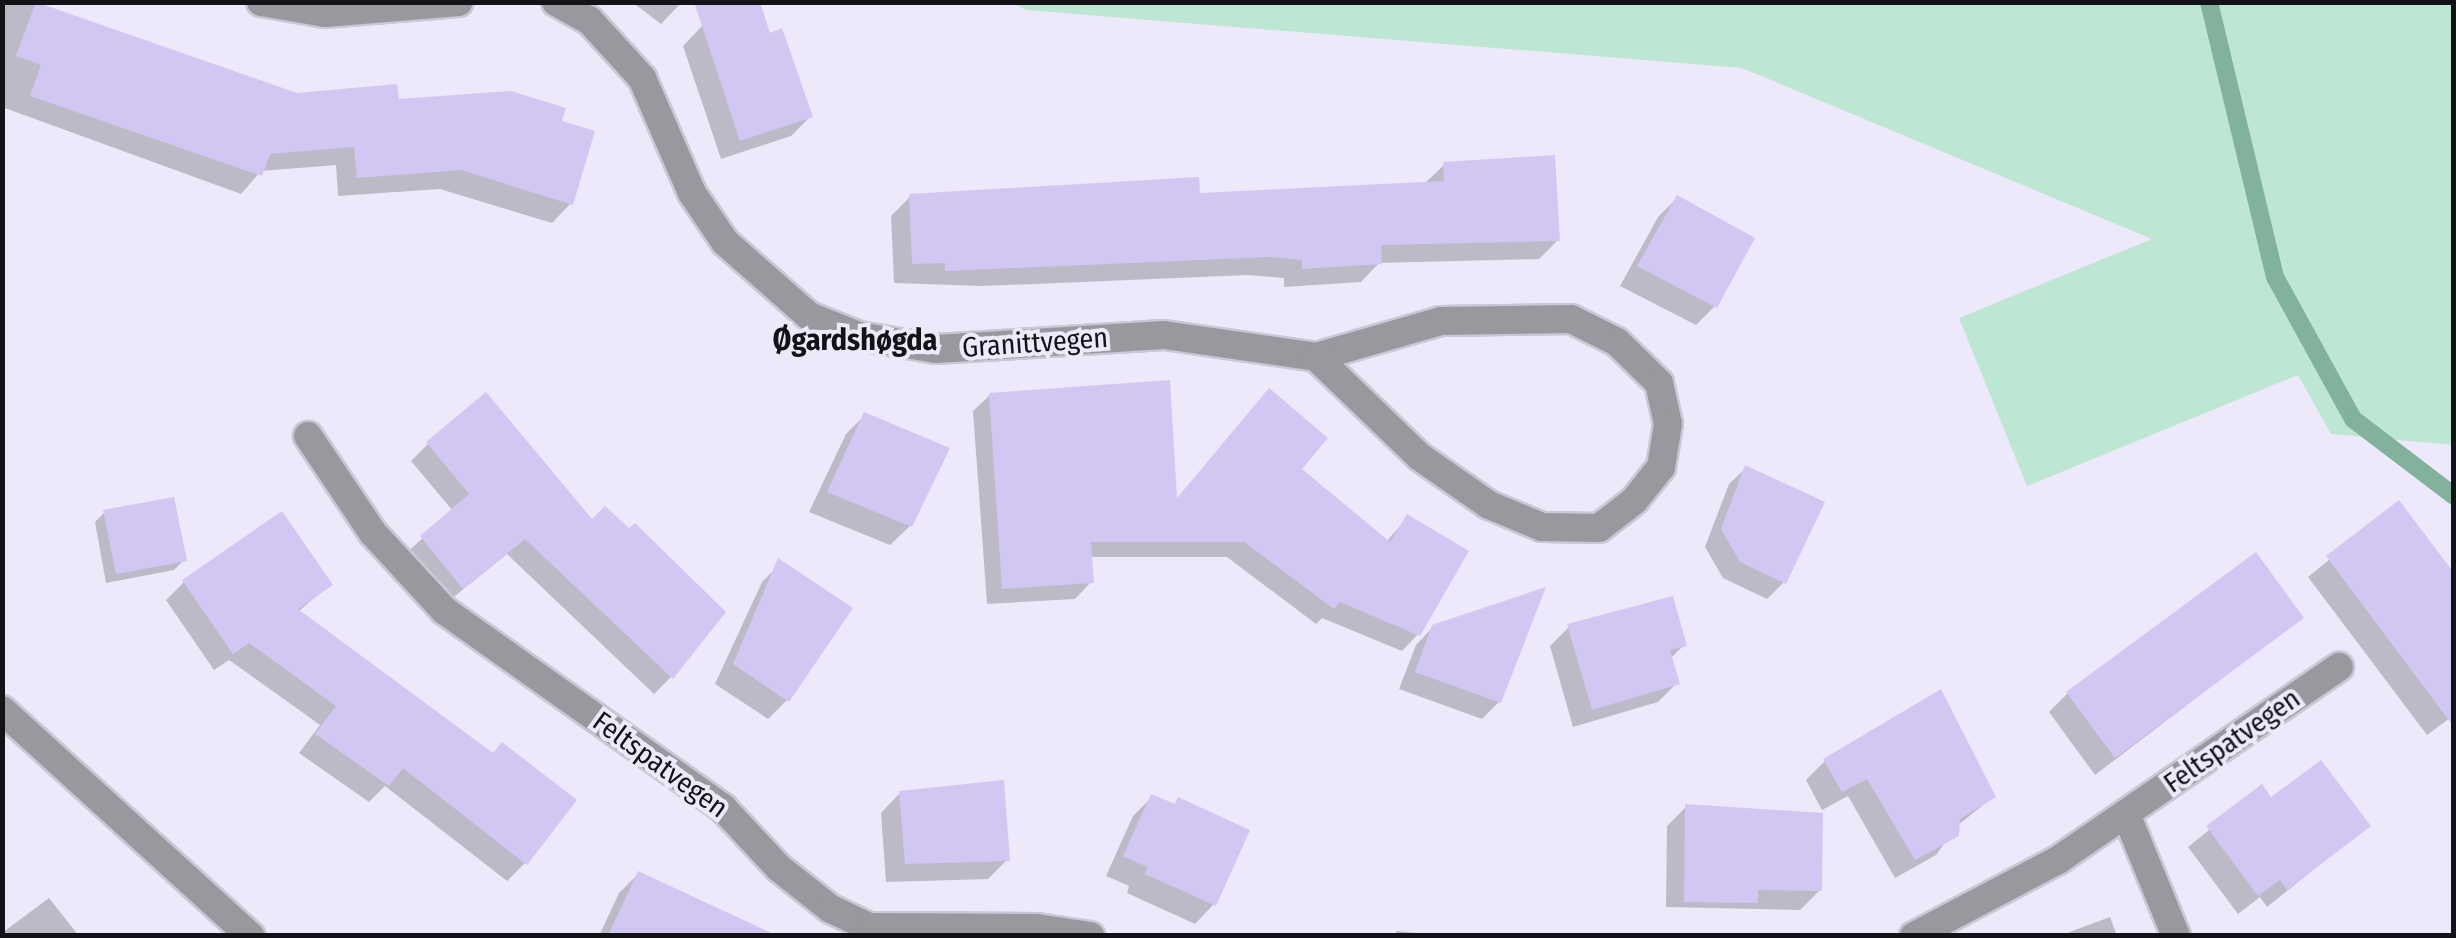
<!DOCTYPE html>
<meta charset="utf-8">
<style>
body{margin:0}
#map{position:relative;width:2456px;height:938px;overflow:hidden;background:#ede9fa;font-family:"Fira Sans Condensed",sans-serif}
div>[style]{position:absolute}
.green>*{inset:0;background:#bde7d3}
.shadow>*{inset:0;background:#0003}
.stream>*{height:18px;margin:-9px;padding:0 9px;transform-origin:9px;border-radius:9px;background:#82b29c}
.building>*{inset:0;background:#d2c7f2}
.roads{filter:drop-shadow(2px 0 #cac7d6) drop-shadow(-2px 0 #cac7d6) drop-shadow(0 2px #cac7d6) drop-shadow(0 -2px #cac7d6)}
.minor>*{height:28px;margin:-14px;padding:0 14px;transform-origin:14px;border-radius:14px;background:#9a989f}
span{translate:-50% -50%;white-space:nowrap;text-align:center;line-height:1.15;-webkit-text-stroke:8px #ede9fa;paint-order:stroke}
.street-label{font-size:28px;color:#131217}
.neighbourhood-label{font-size:30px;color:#131217;font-weight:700}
.frame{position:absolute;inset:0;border:5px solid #131217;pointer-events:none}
</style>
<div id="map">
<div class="green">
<i style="clip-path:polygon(1014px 3px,2453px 3px,2453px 445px,2331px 434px,2298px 375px,2027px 486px,1959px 318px,2152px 239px,1742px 68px,1026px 10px)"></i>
</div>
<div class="shadow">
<i style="clip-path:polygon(2px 2px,34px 2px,297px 95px,559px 122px,571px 203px,552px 223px,440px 189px,338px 196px,336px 165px,261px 171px,241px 194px,2px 107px)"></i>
<i style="clip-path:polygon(632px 2px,682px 2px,661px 24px)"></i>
<i style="clip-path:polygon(702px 26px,768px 36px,810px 117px,791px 136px,721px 159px,683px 46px)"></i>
<i style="clip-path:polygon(1444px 165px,1558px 240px,1539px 259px,1379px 263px,1361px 282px,1284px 287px,1284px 278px,1248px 275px,983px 286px,894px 283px,891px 216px,910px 197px,1197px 196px,1423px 185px)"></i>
<i style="clip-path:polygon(1677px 198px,1715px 306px,1696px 325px,1620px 286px,1658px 217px)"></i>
<i style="clip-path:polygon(990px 395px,1175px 501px,1299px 470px,1386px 542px,1408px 517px,1418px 634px,1402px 651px,1322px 618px,1316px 624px,1227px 557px,1090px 557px,1091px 582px,1075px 599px,987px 604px,973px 411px)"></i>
<i style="clip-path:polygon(865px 415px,910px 526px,890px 545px,809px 512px,846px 434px)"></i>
<i style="clip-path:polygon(428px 444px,592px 523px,671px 677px,654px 694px,507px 554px,445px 604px,404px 555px,453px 511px,411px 461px)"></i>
<i style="clip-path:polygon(1746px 468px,1784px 582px,1767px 599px,1723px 578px,1705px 547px,1729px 484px)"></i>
<i style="clip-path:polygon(2398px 504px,2454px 715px,2427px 735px,2308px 577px)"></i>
<i style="clip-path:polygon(104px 513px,184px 560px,174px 570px,106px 583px,95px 522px)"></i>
<i style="clip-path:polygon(781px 563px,787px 700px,768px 719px,715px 684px,762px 582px)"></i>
<i style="clip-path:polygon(184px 582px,330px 584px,298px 612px,525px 863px,507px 881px,385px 786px,369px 802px,299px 753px,320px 725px,229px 660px,214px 670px,166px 600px)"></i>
<i style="clip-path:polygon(2301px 618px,2095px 775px,2049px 712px,2068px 693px)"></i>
<i style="clip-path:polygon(1433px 627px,1499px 702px,1482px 719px,1399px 689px,1416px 645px)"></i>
<i style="clip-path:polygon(1569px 627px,1684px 645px,1670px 659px,1677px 683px,1658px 702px,1573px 727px,1550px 646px)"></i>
<i style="clip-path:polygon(1825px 761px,1993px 797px,1957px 826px,1936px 855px,1895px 878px,1848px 796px,1822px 810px,1806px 780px)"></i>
<i style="clip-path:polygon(2261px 788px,2271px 801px,2368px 826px,2267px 907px,2260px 897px,2238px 914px,2188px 847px)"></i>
<i style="clip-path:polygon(900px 793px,1007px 860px,988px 879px,886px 882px,881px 813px)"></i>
<i style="clip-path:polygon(1152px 797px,1214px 904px,1195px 924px,1127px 893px,1129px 886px,1106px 876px,1133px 816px)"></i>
<i style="clip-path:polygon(1686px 807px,1820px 890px,1800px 910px,1666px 907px,1667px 826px)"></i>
<i style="clip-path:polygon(638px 874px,718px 936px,599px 936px,619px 893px)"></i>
<i style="clip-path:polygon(49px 898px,79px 936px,2px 936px,2px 933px)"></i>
<i style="clip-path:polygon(2110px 917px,2117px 936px,2059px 936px)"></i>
<i style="clip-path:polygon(1397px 931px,1449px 936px,1393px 936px)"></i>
</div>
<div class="stream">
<i style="left:2209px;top:2px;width:283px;rotate:76.5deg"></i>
<i style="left:2275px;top:277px;width:162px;rotate:61.2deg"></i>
<i style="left:2353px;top:419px;width:127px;rotate:37.3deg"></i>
</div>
<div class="building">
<i style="clip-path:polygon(36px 2px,297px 93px,397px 84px,399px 99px,511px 91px,566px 108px,562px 121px,595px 131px,573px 205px,461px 170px,357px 178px,354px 147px,270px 154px,262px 176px,30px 96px,41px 65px,16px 56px)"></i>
<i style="clip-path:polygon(694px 2px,760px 2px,770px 33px,782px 28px,813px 117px,740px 141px)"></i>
<i style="clip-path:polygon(1555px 155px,1560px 241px,1381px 245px,1382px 264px,1302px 269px,1302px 260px,1269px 257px,945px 271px,945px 263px,912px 264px,909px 194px,1199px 177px,1200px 193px,1444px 181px,1443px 162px)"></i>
<i style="clip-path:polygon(1677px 195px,1755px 238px,1717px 308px,1637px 266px)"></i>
<i style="clip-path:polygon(1170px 380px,1177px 498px,1269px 388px,1328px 438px,1302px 469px,1390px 542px,1407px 514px,1469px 551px,1420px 636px,1340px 602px,1334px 609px,1244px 542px,1091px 542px,1094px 583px,1002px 589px,989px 393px)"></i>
<i style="clip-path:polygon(486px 392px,592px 519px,605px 506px,629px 528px,635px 523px,726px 612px,673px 679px,525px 539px,463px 589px,420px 536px,469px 494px,426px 442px)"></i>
<i style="clip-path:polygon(864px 412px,950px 448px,912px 527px,827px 492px)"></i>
<i style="clip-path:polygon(1745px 465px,1825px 502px,1786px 584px,1740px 562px,1721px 529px)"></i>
<i style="clip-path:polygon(174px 497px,187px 561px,116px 574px,103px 510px)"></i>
<i style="clip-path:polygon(2399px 500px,2454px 573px,2454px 727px,2326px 556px)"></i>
<i style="clip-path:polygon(282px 511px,333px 585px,298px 609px,493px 753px,502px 742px,577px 800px,527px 865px,403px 768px,389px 786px,315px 734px,336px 706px,249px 643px,233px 654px,182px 580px)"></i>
<i style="clip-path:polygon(2256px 552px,2304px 618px,2115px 758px,2066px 692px)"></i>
<i style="clip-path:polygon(778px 558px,853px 608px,789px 702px,733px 664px)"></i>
<i style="clip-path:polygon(1546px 587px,1501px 703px,1415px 672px,1432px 625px)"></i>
<i style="clip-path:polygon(1673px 596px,1687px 646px,1670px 650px,1680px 684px,1592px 710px,1567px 624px)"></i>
<i style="clip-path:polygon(1941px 689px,1996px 797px,1960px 819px,1959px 836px,1915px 860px,1867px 779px,1842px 792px,1823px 759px)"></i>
<i style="clip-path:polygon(2321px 760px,2371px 826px,2287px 890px,2280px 880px,2258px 896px,2206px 826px,2262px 784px,2271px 797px)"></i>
<i style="clip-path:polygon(1004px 780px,1010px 861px,905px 864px,899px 791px)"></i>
<i style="clip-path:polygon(1151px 794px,1175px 804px,1178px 797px,1250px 830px,1216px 906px,1145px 874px,1147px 867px,1123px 856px)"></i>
<i style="clip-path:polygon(1685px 804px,1823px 813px,1822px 891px,1758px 890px,1758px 903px,1684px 902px)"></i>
<i style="clip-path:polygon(638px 871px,778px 936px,608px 936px)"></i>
</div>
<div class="roads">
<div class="minor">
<i style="left:261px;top:2px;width:65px;rotate:9.8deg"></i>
<i style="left:325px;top:13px;width:134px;rotate:-4.7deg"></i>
<i style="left:556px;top:2px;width:38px;rotate:29deg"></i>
<i style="left:589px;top:20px;width:79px;rotate:47.6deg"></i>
<i style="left:642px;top:78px;width:125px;rotate:66.5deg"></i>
<i style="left:692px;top:193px;width:59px;rotate:56deg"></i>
<i style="left:725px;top:242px;width:112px;rotate:41.4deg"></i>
<i style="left:809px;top:316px;width:54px;rotate:21.8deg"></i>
<i style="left:859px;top:336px;width:78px;rotate:9.6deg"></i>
<i style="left:936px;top:349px;width:228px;rotate:-3.5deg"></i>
<i style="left:1164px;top:335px;width:154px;rotate:8.2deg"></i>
<i style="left:1316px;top:357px;width:130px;rotate:-16.1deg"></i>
<i style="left:1441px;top:321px;width:130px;rotate:-0.9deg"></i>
<i style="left:1571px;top:319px;width:51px;rotate:26.6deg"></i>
<i style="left:1617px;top:342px;width:59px;rotate:44.3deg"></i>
<i style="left:1659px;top:383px;width:42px;rotate:77.6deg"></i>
<i style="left:1668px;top:424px;width:44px;rotate:99.2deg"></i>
<i style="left:1661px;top:467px;width:43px;rotate:128.5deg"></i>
<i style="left:1634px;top:501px;width:44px;rotate:142.4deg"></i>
<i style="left:1599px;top:528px;width:57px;rotate:-179deg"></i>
<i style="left:1542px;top:527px;width:57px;rotate:-157.5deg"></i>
<i style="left:1489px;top:505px;width:84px;rotate:-145.2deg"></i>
<i style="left:1420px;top:457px;width:144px;rotate:-136.1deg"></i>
<i style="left:308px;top:436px;width:117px;rotate:56.2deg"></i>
<i style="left:373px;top:533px;width:106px;rotate:47.3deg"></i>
<i style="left:445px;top:611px;width:341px;rotate:35.3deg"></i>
<i style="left:723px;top:808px;width:82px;rotate:47deg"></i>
<i style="left:779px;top:868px;width:66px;rotate:38.3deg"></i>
<i style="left:831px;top:909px;width:42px;rotate:25.3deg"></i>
<i style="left:869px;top:927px;width:168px;rotate:0.3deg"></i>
<i style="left:1037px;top:928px;width:54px;rotate:8.6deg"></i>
<i style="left:2px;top:710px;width:336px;rotate:42.3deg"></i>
<i style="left:2126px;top:814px;width:132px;rotate:67.7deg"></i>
<i style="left:1914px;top:936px;width:163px;rotate:-27.8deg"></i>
<i style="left:2058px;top:860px;width:341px;rotate:-34.5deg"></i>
</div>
</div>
<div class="street-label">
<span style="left:1035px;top:343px;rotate:-4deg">Granittvegen</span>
<span style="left:2232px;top:741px;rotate:-35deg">Feltspatvegen</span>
<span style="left:660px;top:765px;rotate:36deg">Feltspatvegen</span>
</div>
<div class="neighbourhood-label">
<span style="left:855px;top:340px">Øgardshøgda</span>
</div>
<div class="frame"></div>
</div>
